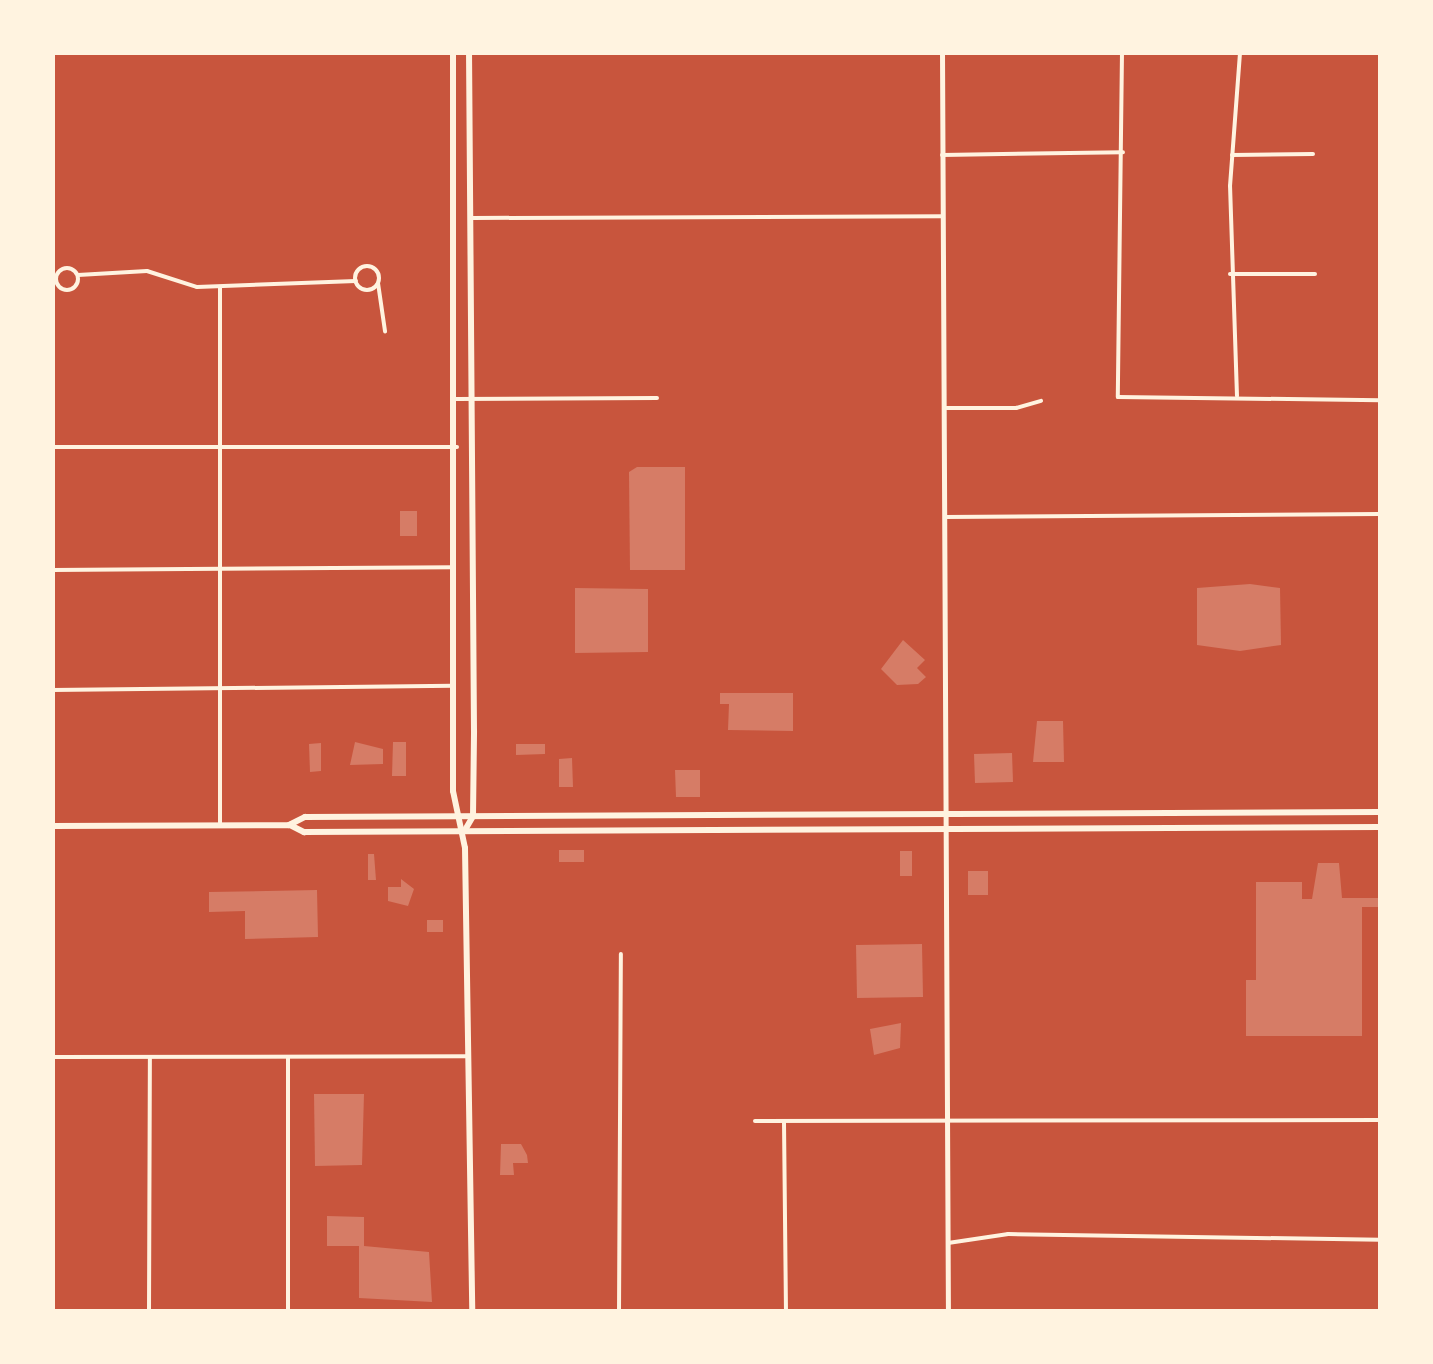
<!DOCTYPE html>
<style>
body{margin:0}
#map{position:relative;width:1433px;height:1364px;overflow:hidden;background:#c8553d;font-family:Lato,sans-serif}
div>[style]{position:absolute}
.building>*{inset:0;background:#d67c66}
.minor>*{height:4px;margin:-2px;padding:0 2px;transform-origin:2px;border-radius:2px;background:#fff3e0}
.minor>.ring{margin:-2px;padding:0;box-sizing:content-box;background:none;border:4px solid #fff3e0;border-radius:50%}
.tertiary>*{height:5px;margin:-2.5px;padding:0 2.5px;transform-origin:2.5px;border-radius:2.5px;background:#fff3e0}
.primary>*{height:6px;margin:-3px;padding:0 3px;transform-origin:3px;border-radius:3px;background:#fff3e0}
span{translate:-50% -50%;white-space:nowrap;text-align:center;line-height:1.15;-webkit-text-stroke:8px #fff3e0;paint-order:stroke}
.frame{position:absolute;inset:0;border:55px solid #fff3e0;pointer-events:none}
</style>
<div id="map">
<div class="building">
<i style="clip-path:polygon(637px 467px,685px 467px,685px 570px,630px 570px,629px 472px)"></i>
<i style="clip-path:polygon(400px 511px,417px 511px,417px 536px,400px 536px)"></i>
<i style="clip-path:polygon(1250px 584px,1280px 588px,1281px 645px,1240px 651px,1197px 645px,1197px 588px)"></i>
<i style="clip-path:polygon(575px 588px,648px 589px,648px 652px,575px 653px)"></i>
<i style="clip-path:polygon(903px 640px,925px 660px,917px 668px,926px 677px,918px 684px,897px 685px,881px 669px)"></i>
<i style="clip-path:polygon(720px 693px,793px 693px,793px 731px,728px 730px,729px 704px,720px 704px)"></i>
<i style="clip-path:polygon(1037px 721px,1063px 721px,1064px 762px,1033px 762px)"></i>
<i style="clip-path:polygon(355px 742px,383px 749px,383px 764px,350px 765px)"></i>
<i style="clip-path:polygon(393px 742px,406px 742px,406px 776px,392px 776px)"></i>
<i style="clip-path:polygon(321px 743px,321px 771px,310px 772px,309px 744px)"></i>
<i style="clip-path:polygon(516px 744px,545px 744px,545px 754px,516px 755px)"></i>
<i style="clip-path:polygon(1012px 753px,1013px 782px,975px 783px,974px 754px)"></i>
<i style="clip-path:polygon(572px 758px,573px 787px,559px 787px,559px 759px)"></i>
<i style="clip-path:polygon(675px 770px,700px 770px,700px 797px,676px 797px)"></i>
<i style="clip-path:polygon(559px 850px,584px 850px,584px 862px,559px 862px)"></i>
<i style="clip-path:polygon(900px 851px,912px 851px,912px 876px,900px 876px)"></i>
<i style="clip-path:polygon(368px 854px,374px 854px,376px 880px,368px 880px)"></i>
<i style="clip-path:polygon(1318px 863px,1339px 863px,1342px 898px,1378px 898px,1378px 907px,1362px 907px,1362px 1036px,1246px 1036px,1246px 980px,1256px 980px,1256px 882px,1302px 882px,1302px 899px,1312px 899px)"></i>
<i style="clip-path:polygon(968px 871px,988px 871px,988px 895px,968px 895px)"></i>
<i style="clip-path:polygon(401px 879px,414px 889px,408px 906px,388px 901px,388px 887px,401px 887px)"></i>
<i style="clip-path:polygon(317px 890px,318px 937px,245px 939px,245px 911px,209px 912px,209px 892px)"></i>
<i style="clip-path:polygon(427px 920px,443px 920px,443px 932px,427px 932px)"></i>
<i style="clip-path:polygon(922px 944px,923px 997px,857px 998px,856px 945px)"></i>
<i style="clip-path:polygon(901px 1023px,900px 1048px,874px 1055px,870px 1029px)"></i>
<i style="clip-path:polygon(314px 1094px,364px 1094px,362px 1165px,315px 1166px)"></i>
<i style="clip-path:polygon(501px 1144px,521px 1144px,527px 1155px,528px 1163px,513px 1163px,514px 1175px,500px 1175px)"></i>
<i style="clip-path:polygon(327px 1216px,364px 1217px,364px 1246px,429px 1252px,432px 1302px,359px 1298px,359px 1246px,327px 1246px)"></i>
</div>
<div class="minor">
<i style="left:1122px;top:52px;width:345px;rotate:90.7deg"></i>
<i style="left:1118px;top:397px;width:262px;rotate:0.7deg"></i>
<i style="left:942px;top:155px;width:181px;rotate:-0.9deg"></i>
<i style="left:1232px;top:155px;width:81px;rotate:-0.7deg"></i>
<i style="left:473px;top:218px;width:470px;rotate:-0.2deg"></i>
<i class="ring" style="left:355px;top:266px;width:20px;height:20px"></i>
<i class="ring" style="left:56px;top:268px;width:18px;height:18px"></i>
<i style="left:1230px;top:274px;width:85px"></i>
<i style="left:78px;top:275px;width:69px;rotate:-3.3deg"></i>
<i style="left:147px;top:271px;width:52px;rotate:17.7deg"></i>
<i style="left:197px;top:287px;width:159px;rotate:-2.2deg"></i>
<i style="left:378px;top:283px;width:49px;rotate:81.7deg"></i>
<i style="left:1237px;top:396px;width:210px;rotate:-91.9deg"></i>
<i style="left:1230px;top:186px;width:134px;rotate:-85.7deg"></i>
<i style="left:456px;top:399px;width:201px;rotate:-0.3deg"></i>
<i style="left:944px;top:408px;width:72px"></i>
<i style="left:1016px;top:408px;width:26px;rotate:-16deg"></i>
<i style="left:52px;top:447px;width:405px"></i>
<i style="left:945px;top:517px;width:435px;rotate:-0.4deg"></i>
<i style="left:52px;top:570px;width:401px;rotate:-0.4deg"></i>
<i style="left:52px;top:690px;width:401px;rotate:-0.6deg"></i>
<i style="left:220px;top:823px;width:536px;rotate:-90deg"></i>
<i style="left:52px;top:1057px;width:416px;rotate:-0.1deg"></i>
<i style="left:755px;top:1121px;width:625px;rotate:-0.09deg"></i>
<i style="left:784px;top:1122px;width:190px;rotate:89.4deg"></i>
<i style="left:948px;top:1243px;width:61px;rotate:-8.5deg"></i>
<i style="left:1008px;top:1234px;width:372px;rotate:0.9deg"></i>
<i style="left:149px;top:1312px;width:255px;rotate:-89.8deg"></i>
<i style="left:288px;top:1312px;width:255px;rotate:-90deg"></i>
<i style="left:619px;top:1312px;width:358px;rotate:-89.7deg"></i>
<i style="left:848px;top:1312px;width:100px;rotate:-0.6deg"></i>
</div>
<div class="tertiary">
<i style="left:942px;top:52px;width:1260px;rotate:89.73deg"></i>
</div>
<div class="primary">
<i style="left:453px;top:52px;width:739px;rotate:90deg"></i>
<i style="left:453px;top:791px;width:58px;rotate:78.1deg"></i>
<i style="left:465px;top:848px;width:464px;rotate:89.1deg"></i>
<i style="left:290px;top:825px;width:16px;rotate:27deg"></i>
<i style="left:304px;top:832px;width:1076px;rotate:-0.27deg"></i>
<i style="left:52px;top:826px;width:237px;rotate:-0.2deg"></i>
<i style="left:289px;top:825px;width:18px;rotate:-27deg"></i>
<i style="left:305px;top:817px;width:1075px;rotate:-0.27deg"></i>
<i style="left:465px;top:830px;width:16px;rotate:-60deg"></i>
<i style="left:473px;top:816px;width:85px;rotate:-89.3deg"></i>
<i style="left:474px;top:731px;width:679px;rotate:-90.42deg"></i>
</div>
<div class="frame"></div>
</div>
